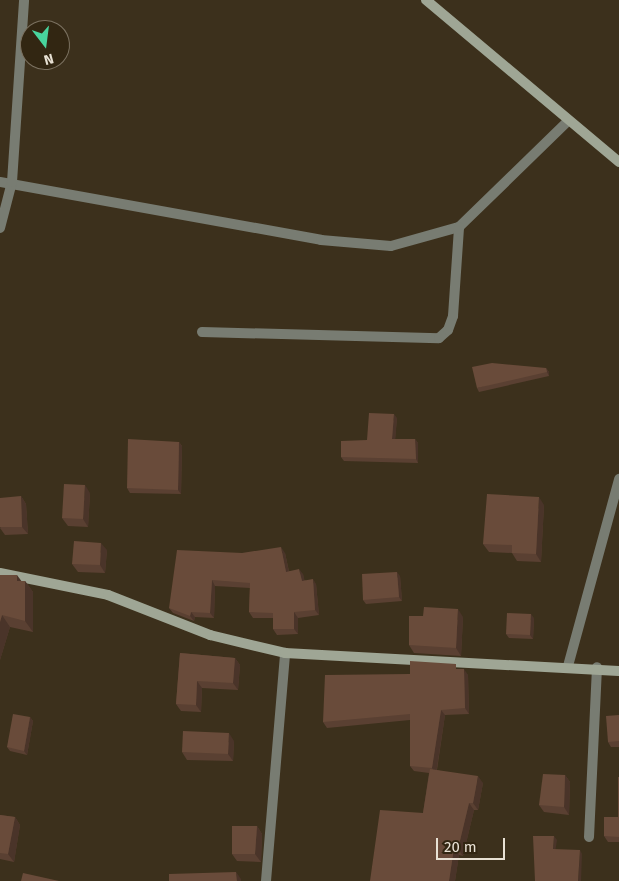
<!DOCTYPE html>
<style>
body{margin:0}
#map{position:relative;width:619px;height:881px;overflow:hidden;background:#3c301c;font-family:"Fira Sans",sans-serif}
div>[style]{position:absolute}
.street>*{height:10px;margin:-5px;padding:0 5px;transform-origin:5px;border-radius:5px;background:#787c72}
.secondary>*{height:10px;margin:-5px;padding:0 5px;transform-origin:5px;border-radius:5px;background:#9fa695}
.wall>*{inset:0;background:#5a4032}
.shaded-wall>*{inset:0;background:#4a3429}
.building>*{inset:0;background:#694b3a}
span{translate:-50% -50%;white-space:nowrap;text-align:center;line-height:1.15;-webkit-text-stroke:4px #322612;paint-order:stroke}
.north{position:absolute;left:20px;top:20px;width:50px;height:50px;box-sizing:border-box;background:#322612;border:1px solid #7b7160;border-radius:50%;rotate:165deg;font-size:14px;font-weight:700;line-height:20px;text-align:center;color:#e8e1d4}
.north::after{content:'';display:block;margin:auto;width:18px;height:22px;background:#48d49d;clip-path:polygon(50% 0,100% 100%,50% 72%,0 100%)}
.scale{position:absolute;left:436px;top:838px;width:69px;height:22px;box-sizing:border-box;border:2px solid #e8e1d4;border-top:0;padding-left:6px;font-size:15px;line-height:18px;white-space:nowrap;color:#e8e1d4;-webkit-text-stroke:4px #322612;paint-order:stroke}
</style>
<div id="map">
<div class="street">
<i style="left:0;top:182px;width:326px;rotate:10.2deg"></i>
<i style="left:321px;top:240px;width:70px;rotate:4.9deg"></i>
<i style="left:391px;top:246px;width:71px;rotate:-15.6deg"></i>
<i style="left:459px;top:227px;width:152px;rotate:-44.2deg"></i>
<i style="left:0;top:228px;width:48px;rotate:-75.4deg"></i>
<i style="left:12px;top:182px;width:182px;rotate:-86.2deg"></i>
<i style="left:202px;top:332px;width:237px;rotate:1.5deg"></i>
<i style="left:439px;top:338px;width:12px;rotate:-42deg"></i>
<i style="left:448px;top:330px;width:15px;rotate:-70deg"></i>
<i style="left:453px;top:316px;width:89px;rotate:-86.1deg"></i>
<i style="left:568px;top:666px;width:194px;rotate:-74.7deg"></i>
<i style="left:589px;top:837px;width:170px;rotate:-87.3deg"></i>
<i style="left:266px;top:881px;width:229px;rotate:-85.2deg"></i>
</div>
<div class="secondary">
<i style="left:426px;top:0;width:252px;rotate:40deg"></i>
<i style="left:0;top:573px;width:110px;rotate:11.5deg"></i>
<i style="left:108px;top:595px;width:110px;rotate:21.4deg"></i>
<i style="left:210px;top:635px;width:77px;rotate:13.5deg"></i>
<i style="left:285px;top:653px;width:334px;rotate:3.1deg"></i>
</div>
<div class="wall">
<i style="clip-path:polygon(546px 368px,549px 372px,549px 376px,479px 392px,477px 388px)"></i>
<i style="clip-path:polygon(397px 418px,395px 439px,415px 439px,418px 443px,418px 463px,344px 461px,341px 457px,367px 440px)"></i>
<i style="clip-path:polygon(179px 442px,182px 446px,181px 494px,130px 493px,127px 488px)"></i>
<i style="clip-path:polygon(90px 493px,88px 527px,68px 526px,62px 518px)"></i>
<i style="clip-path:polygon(21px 496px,26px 504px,28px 534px,5px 535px,0 528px)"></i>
<i style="clip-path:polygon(544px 505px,541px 562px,517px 561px,512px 553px,489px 552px,483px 544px)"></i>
<i style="clip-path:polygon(107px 550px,105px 573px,78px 572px,72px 564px)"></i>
<i style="clip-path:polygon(242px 553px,285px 553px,289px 571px,303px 574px,304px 580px,316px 584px,319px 615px,298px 618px,298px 634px,277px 635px,273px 629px,273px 618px,253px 618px,249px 612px,250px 588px,215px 586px,214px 618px,195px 617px,194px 621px,173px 613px,169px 608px)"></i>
<i style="clip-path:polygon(0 575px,21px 581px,25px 581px,33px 592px,33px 632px,10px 627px,0 660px)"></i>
<i style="clip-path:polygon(400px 576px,402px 601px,366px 604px,363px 600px)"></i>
<i style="clip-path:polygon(463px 617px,461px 656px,414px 653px,409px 645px)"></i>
<i style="clip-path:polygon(534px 618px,533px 639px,509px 638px,506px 634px)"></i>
<i style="clip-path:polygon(180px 653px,235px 658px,240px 665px,238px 690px,202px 688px,201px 712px,181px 711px,176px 704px)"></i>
<i style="clip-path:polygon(460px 669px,468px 675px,469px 714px,445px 715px,437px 770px,483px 783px,478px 810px,474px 810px,463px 856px,459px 855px,455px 881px,370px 881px,423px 813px,429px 773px,414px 771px,410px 766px,410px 720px,327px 728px,323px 722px,410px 674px)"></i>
<i style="clip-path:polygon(619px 715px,619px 747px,611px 747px,608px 742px)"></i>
<i style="clip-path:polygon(30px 717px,33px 721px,27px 755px,10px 751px,7px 747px)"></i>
<i style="clip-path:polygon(234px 741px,233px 761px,187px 760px,182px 752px)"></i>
<i style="clip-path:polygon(565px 775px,570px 782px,569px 815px,544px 812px,539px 805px)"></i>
<i style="clip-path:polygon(619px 777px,619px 842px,608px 842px,604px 836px,618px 817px)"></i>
<i style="clip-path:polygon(0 815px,15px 817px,20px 825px,14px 862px,0 859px)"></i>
<i style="clip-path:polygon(257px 826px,262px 834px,261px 862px,237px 861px,232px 854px)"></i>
</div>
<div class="shaded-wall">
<i style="clip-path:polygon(546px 368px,549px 372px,549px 376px,547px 372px)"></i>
<i style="clip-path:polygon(394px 414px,397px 418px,395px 443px,392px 439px)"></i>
<i style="clip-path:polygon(415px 439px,418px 443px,418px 463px,416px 459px)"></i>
<i style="clip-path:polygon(179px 442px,182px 446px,181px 494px,178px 490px)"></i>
<i style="clip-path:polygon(85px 485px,90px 493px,88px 527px,83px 519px)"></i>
<i style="clip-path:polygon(21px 496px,26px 504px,28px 534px,22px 527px)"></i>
<i style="clip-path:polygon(539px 497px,544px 505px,541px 562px,536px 554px)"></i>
<i style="clip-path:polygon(101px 543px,107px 550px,105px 573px,100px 565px)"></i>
<i style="clip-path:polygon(281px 547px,285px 553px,290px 577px,286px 572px)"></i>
<i style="clip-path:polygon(299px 569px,303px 574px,306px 586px,302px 581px)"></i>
<i style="clip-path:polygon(397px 572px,400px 576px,402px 601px,399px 597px)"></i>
<i style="clip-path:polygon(17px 575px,25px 586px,17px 581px)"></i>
<i style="clip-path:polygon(313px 579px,316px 584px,319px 615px,315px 610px)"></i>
<i style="clip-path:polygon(212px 580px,215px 586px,214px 618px,210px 613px)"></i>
<i style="clip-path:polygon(25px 581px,33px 592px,33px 632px,25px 621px)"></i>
<i style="clip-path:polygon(458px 609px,463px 617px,461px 656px,456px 648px)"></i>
<i style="clip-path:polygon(191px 612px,195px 617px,194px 621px,190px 616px)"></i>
<i style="clip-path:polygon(294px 612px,298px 618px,298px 634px,294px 629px)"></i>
<i style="clip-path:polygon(531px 614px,534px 618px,533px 639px,530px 635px)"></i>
<i style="clip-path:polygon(2px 615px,10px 627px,0 660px,0 622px)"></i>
<i style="clip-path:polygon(235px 658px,240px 665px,238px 690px,233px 683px)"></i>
<i style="clip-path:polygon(464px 669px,468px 675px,469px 714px,465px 708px)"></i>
<i style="clip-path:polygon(197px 681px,202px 688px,201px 712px,196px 705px)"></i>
<i style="clip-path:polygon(441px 710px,445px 715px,436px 774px,432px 768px)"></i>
<i style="clip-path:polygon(30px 717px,33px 721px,27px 755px,24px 751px)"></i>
<i style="clip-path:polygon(229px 733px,234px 741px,233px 761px,228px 754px)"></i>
<i style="clip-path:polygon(565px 775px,570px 782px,569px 815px,564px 807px)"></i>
<i style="clip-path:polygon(478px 776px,483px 783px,478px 810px,473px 803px)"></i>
<i style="clip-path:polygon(469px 803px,474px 810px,463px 856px,458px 849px)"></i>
<i style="clip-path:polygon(15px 817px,20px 825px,14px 862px,8px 854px)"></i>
<i style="clip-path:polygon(257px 826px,262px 834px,261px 862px,255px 854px)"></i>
<i style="clip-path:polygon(554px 836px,557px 840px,555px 853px,553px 849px)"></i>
<i style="clip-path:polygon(454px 848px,459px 855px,455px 881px,449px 881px)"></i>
<i style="clip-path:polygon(580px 850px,582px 854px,581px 881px,578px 881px)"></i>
<i style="clip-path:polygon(236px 872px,241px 879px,241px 881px,237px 881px)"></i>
</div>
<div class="building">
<i style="clip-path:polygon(492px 363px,546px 368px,547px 372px,477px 388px,472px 367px)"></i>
<i style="clip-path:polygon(369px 413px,394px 414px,392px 439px,415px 439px,416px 459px,341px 457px,341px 441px,367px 440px)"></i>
<i style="clip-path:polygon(128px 439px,179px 442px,178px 490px,127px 488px)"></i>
<i style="clip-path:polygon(64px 484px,85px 485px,83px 519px,62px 518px)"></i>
<i style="clip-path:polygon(487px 494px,539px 497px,536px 554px,512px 553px,512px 545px,483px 544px)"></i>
<i style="clip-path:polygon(21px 496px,22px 527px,0 527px,0 498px)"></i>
<i style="clip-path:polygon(74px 541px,101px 543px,100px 565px,72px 564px)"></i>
<i style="clip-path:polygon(281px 547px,286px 572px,299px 569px,302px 581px,313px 579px,315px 610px,294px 612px,294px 629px,273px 629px,273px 613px,249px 612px,250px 583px,212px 580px,210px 613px,191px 612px,190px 616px,169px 608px,177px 550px,242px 553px)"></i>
<i style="clip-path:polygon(397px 572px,399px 597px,363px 600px,362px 574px)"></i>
<i style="clip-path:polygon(0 575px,17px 575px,17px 581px,25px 581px,25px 621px,2px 615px,0 622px)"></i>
<i style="clip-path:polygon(424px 607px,458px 609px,456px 648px,409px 645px,409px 616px,423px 616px)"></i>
<i style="clip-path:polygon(507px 613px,531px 614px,530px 635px,506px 634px)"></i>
<i style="clip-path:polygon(180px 653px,235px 658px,233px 683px,197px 681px,196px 705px,176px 704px)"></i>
<i style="clip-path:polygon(410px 661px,456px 664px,456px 669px,464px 669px,465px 708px,441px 710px,432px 768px,410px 766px,410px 714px,323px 722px,325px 675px,410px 674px)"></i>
<i style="clip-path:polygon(13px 714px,30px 717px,24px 751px,7px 747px)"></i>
<i style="clip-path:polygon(619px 715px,619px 741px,608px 742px,606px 716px)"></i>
<i style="clip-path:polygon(183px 731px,229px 733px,228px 754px,182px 752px)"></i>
<i style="clip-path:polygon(430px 769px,478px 776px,473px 803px,469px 803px,458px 849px,454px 848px,449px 881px,370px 881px,380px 810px,423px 813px)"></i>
<i style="clip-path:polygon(543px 774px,565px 775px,564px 807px,539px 805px)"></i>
<i style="clip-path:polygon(618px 777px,619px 777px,619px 837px,604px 836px,604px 817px,618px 817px)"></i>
<i style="clip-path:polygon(0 815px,15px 817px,8px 854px,0 853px)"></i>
<i style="clip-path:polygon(232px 826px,257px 826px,255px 854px,232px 854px)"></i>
<i style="clip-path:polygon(533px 836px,554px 836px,553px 849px,580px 850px,578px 881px,535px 881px)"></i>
<i style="clip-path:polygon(236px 872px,237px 881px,169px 881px,169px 874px)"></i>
<i style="clip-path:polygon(23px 873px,59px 881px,21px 881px)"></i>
</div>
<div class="north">N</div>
<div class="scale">20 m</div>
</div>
